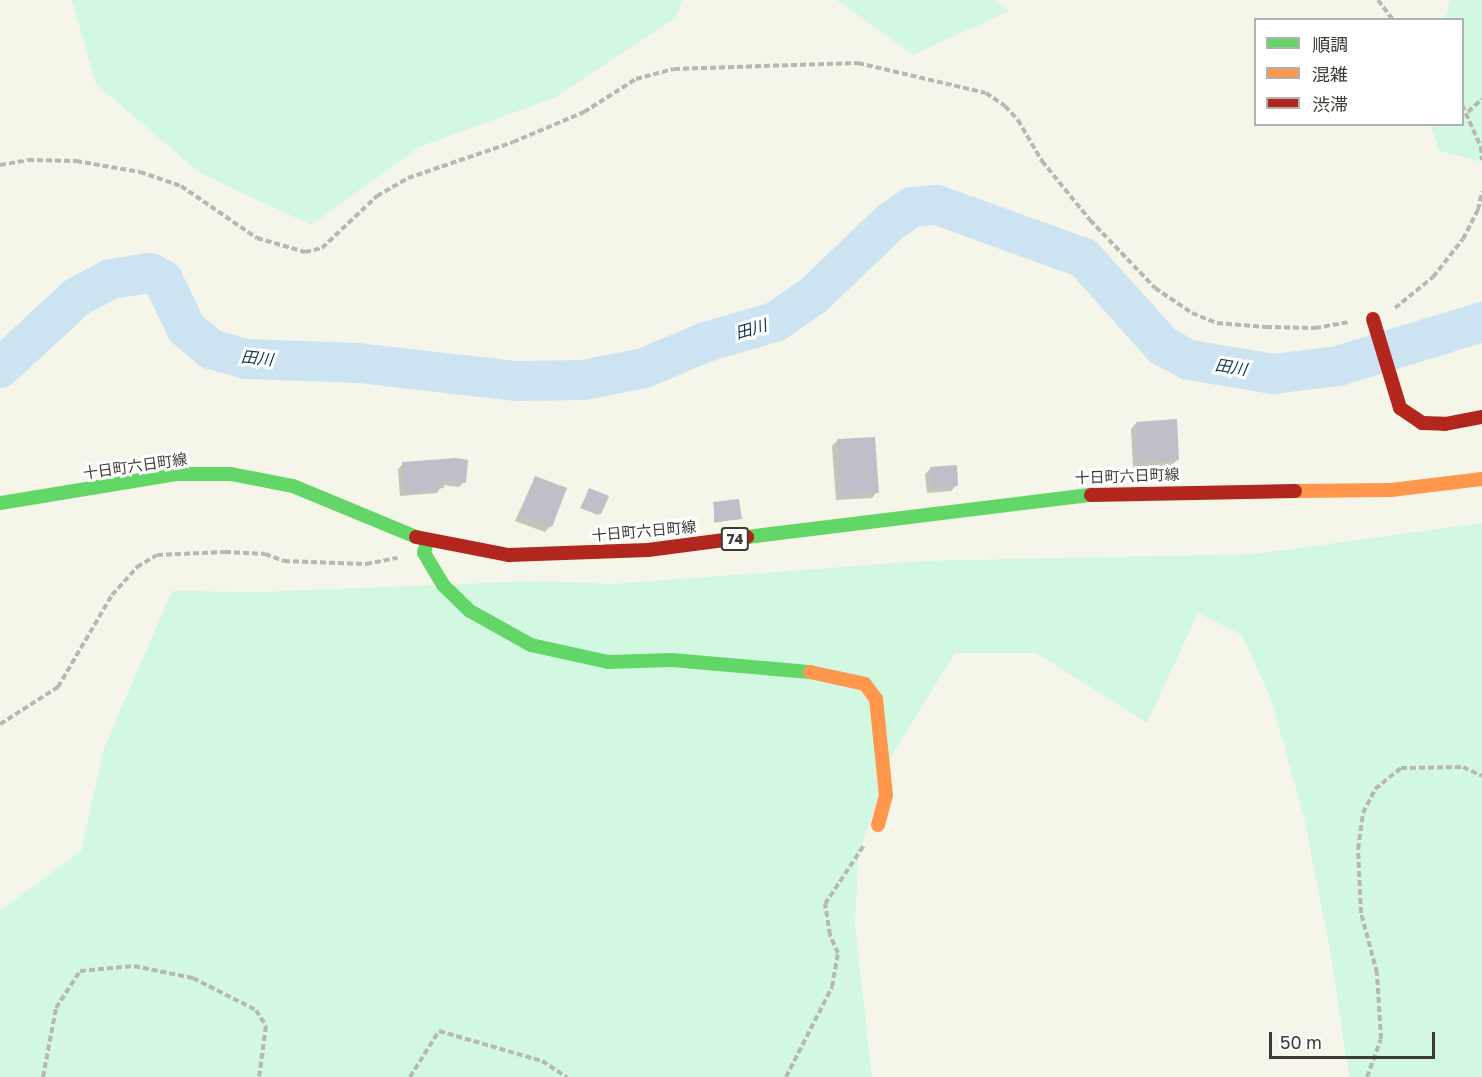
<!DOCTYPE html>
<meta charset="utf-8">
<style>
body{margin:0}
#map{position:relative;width:1482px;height:1077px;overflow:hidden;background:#f6f5e9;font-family:"Golos Text","Noto Sans JP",sans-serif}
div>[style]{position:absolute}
.green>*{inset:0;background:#d2f8e1}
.shadow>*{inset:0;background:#0003}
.river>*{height:40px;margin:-20px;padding:0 20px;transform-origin:20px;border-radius:20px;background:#cce4f2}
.building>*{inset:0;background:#c1bdc9}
.path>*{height:4px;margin-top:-2px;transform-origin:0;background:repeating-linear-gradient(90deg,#b7b9ae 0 6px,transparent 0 9px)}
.fast>*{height:14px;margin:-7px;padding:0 7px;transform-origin:7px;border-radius:7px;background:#63d668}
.slow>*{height:14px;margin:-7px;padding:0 7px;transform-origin:7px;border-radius:7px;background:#ff974d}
.jam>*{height:14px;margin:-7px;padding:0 7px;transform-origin:7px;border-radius:7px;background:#b3261e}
span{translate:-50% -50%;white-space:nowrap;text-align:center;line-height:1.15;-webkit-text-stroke:6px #fff;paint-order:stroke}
.shield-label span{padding:2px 4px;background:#fff;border:2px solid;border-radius:4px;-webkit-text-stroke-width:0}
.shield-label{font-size:14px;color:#3d3b33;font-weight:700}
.street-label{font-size:15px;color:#3d3b33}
.water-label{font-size:16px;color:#0b344d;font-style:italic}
.legend{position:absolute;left:1254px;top:18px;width:210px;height:108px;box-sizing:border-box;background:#fff;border:2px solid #b1b1ad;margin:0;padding:8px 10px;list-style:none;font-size:18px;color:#3d3b33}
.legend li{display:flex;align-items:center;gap:12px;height:30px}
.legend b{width:30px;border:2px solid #b1b1ad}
.scale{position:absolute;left:1269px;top:1032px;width:166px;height:27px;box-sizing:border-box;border:3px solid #3d3b33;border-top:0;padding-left:8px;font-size:18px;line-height:21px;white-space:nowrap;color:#3d3b33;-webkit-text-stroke:4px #fff;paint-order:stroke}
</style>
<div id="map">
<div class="green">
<i style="clip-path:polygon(72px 0,682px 0,677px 17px,554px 98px,419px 147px,311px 225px,200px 173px,96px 84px)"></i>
<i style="clip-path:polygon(837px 0,994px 0,1009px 11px,913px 55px)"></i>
<i style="clip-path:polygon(1450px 0,1482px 0,1482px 162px,1439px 151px,1431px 125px,1462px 124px,1462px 20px,1445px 19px)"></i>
<i style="clip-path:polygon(1482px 523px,1482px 1077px,1349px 1077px,1331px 956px,1304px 817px,1271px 699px,1242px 635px,1198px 613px,1147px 723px,1036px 653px,955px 653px,892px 755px,858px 858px,855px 925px,872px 1077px,0 1077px,0 911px,81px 851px,104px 748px,172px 591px,264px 592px,535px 581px,613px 584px,924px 561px,1256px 554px)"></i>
</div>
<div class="shadow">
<i style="clip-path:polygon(1136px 423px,1178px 459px,1172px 465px,1133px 467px,1131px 429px)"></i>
<i style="clip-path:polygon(838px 440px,877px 492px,872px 498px,836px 500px,832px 446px)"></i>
<i style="clip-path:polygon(403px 464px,464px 482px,459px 487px,442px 485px,437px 493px,400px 496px,398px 469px)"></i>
<i style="clip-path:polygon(931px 468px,957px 485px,951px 491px,927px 493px,925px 474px)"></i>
<i style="clip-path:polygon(535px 477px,550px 526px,545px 532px,515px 521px)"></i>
<i style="clip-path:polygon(589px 490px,600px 513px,598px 515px,580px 508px)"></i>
<i style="clip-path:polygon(714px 504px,740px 518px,714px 523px)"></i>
</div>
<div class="river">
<i style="left:0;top:368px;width:105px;rotate:-42.7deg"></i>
<i style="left:77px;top:297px;width:38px;rotate:-28deg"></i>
<i style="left:111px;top:279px;width:39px;rotate:-9deg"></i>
<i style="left:150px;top:273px;width:15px;rotate:28deg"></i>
<i style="left:163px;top:280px;width:53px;rotate:64.4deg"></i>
<i style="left:186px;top:328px;width:33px;rotate:40deg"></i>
<i style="left:211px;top:349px;width:35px;rotate:16deg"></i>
<i style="left:245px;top:359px;width:113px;rotate:2deg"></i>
<i style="left:358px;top:363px;width:159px;rotate:6.5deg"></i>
<i style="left:516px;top:381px;width:67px;rotate:-0.9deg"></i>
<i style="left:583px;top:380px;width:62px;rotate:-11.1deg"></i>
<i style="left:644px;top:368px;width:67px;rotate:-22.8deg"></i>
<i style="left:706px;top:342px;width:72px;rotate:-16.2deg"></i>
<i style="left:775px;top:322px;width:47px;rotate:-34.7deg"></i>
<i style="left:814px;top:295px;width:104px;rotate:-43.8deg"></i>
<i style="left:889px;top:223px;width:28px;rotate:-35deg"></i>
<i style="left:912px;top:207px;width:25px;rotate:-5deg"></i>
<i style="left:937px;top:205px;width:156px;rotate:19.8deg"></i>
<i style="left:1084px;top:258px;width:118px;rotate:48.1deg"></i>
<i style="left:1163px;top:346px;width:30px;rotate:28deg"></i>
<i style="left:1189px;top:360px;width:85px;rotate:9.5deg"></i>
<i style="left:1273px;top:374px;width:65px;rotate:-7deg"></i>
<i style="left:1338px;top:366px;width:151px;rotate:-17deg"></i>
</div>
<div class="building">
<i style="clip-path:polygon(1177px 419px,1179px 460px,1138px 462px,1136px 422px)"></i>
<i style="clip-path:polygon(875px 437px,879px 493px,841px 495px,837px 439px)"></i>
<i style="clip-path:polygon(456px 458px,468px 460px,466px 483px,443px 480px,444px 488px,405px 492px,402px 462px)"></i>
<i style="clip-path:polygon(957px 465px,958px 486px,932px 488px,930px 467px)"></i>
<i style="clip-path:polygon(535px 476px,567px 488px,552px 527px,520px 515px)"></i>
<i style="clip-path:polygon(589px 488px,609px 496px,601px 514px,582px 506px)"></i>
<i style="clip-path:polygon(739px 499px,742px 519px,716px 522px,713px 502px)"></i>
</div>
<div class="path">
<i style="left:1378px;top:0;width:25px;rotate:53deg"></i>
<i style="left:1462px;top:105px;width:46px;rotate:65.7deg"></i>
<i style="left:1481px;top:147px;width:13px;rotate:86deg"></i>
<i style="left:1468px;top:112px;width:19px;rotate:-43deg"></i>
<i style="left:0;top:165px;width:28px;rotate:-10deg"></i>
<i style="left:28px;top:160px;width:48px;rotate:1.2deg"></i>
<i style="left:76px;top:161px;width:65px;rotate:9.8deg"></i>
<i style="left:140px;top:172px;width:43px;rotate:18.9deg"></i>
<i style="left:181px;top:186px;width:92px;rotate:34.4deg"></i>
<i style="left:257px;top:238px;width:50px;rotate:16.3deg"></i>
<i style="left:305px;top:252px;width:17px;rotate:-13deg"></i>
<i style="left:322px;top:248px;width:76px;rotate:-43.4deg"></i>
<i style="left:377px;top:196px;width:36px;rotate:-30deg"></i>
<i style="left:408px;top:178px;width:111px;rotate:-18.9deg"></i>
<i style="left:513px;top:142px;width:77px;rotate:-22.9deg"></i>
<i style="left:584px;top:112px;width:62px;rotate:-32.4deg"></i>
<i style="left:636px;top:79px;width:39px;rotate:-15deg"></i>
<i style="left:674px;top:69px;width:184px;rotate:-1.9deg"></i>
<i style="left:858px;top:63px;width:131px;rotate:13.2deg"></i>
<i style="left:986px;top:93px;width:23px;rotate:34deg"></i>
<i style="left:1005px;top:106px;width:19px;rotate:47deg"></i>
<i style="left:1018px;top:120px;width:48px;rotate:59.7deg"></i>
<i style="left:1042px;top:161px;width:76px;rotate:50.9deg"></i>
<i style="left:1090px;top:220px;width:94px;rotate:46.3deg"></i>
<i style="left:1155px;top:288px;width:45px;rotate:34deg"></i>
<i style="left:1192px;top:313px;width:27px;rotate:22deg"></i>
<i style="left:1217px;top:323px;width:49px;rotate:4.7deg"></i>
<i style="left:1266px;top:327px;width:49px;rotate:1.2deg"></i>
<i style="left:1315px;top:328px;width:34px;rotate:-10deg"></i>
<i style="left:1395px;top:308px;width:49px;rotate:-39.2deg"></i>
<i style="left:1433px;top:277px;width:48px;rotate:-51.7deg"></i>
<i style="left:1463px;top:239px;width:33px;rotate:-63deg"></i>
<i style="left:1478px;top:210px;width:19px;rotate:-78deg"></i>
<i style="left:0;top:724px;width:69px;rotate:-32.5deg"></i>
<i style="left:58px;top:687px;width:107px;rotate:-59.6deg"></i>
<i style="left:112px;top:595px;width:38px;rotate:-48deg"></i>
<i style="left:137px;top:567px;width:23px;rotate:-31deg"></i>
<i style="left:157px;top:555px;width:68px;rotate:-2.5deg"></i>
<i style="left:225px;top:552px;width:40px;rotate:2.9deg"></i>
<i style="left:265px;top:554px;width:20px;rotate:20deg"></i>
<i style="left:284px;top:561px;width:82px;rotate:2.1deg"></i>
<i style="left:366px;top:564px;width:32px;rotate:-11deg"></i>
<i style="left:43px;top:1077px;width:70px;rotate:-79.3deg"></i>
<i style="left:56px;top:1008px;width:44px;rotate:-57deg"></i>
<i style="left:80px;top:971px;width:54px;rotate:-5.3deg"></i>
<i style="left:134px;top:966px;width:60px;rotate:11.5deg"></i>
<i style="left:193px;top:978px;width:71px;rotate:26.9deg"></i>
<i style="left:256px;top:1010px;width:19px;rotate:58deg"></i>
<i style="left:266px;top:1026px;width:51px;rotate:97.8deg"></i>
<i style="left:410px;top:1077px;width:54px;rotate:-57.8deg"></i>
<i style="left:439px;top:1031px;width:107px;rotate:16.2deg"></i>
<i style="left:542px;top:1061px;width:30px;rotate:33deg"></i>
<i style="left:786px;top:1077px;width:101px;rotate:-62.9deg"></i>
<i style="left:832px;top:987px;width:35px;rotate:-80deg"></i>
<i style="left:838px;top:953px;width:20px;rotate:-114deg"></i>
<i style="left:830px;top:935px;width:31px;rotate:-99deg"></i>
<i style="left:825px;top:904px;width:71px;rotate:-56.5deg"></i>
<i style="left:1367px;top:1077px;width:40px;rotate:-69.8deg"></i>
<i style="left:1381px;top:1039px;width:66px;rotate:-93.5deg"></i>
<i style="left:1377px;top:973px;width:62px;rotate:-104.9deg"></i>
<i style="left:1361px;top:913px;width:64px;rotate:-92.7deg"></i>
<i style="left:1358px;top:849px;width:36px;rotate:-82deg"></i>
<i style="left:1363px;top:813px;width:27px;rotate:-63deg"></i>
<i style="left:1375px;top:789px;width:33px;rotate:-39deg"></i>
<i style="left:1401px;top:768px;width:62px;rotate:-0.9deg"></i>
<i style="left:1463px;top:767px;width:21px;rotate:25deg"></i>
</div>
<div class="fast">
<i style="left:0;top:503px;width:180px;rotate:-9.3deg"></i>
<i style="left:178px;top:474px;width:53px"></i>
<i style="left:231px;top:474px;width:63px;rotate:11deg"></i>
<i style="left:293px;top:486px;width:133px;rotate:22.5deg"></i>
<i style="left:747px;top:537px;width:347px;rotate:-7deg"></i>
<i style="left:427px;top:541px;width:12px;rotate:104deg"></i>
<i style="left:424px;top:553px;width:37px;rotate:59deg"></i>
<i style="left:443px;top:585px;width:37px;rotate:44deg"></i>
<i style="left:470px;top:611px;width:70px;rotate:29.1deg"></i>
<i style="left:531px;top:645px;width:79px;rotate:12.4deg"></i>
<i style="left:608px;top:662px;width:64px;rotate:-1.8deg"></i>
<i style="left:672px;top:660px;width:139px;rotate:5deg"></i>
</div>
<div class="slow">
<i style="left:1295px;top:491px;width:96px;rotate:-0.6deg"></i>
<i style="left:1391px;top:490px;width:92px;rotate:-6.9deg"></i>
<i style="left:810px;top:672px;width:56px;rotate:12.3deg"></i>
<i style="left:865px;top:684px;width:19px;rotate:54deg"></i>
<i style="left:876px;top:699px;width:97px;rotate:84.1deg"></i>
<i style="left:886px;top:795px;width:31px;rotate:105deg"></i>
</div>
<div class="jam">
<i style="left:1373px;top:319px;width:93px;rotate:73.1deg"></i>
<i style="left:1400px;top:408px;width:27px;rotate:34deg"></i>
<i style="left:1422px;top:423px;width:23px;rotate:2deg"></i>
<i style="left:1445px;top:424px;width:38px;rotate:-11deg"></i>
<i style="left:1091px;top:495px;width:204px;rotate:-1.1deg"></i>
<i style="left:416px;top:537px;width:95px;rotate:11deg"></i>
<i style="left:509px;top:555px;width:139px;rotate:-2.1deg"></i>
<i style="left:648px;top:550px;width:100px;rotate:-7.5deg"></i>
</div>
<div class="shield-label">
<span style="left:735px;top:539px">74</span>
</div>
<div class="street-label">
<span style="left:135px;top:466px;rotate:-8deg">十日町六日町線</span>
<span style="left:1127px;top:476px;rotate:-2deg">十日町六日町線</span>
<span style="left:644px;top:531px;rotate:-5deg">十日町六日町線</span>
</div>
<div class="water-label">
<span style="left:751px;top:329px;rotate:-16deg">田川</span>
<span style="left:257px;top:358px;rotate:6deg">田川</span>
<span style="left:1231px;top:367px;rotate:9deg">田川</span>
</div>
<ul class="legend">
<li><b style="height:8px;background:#63d668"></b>順調</li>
<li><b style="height:8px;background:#ff974d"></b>混雑</li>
<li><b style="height:8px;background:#b3261e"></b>渋滞</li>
</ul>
<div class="scale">50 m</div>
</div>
